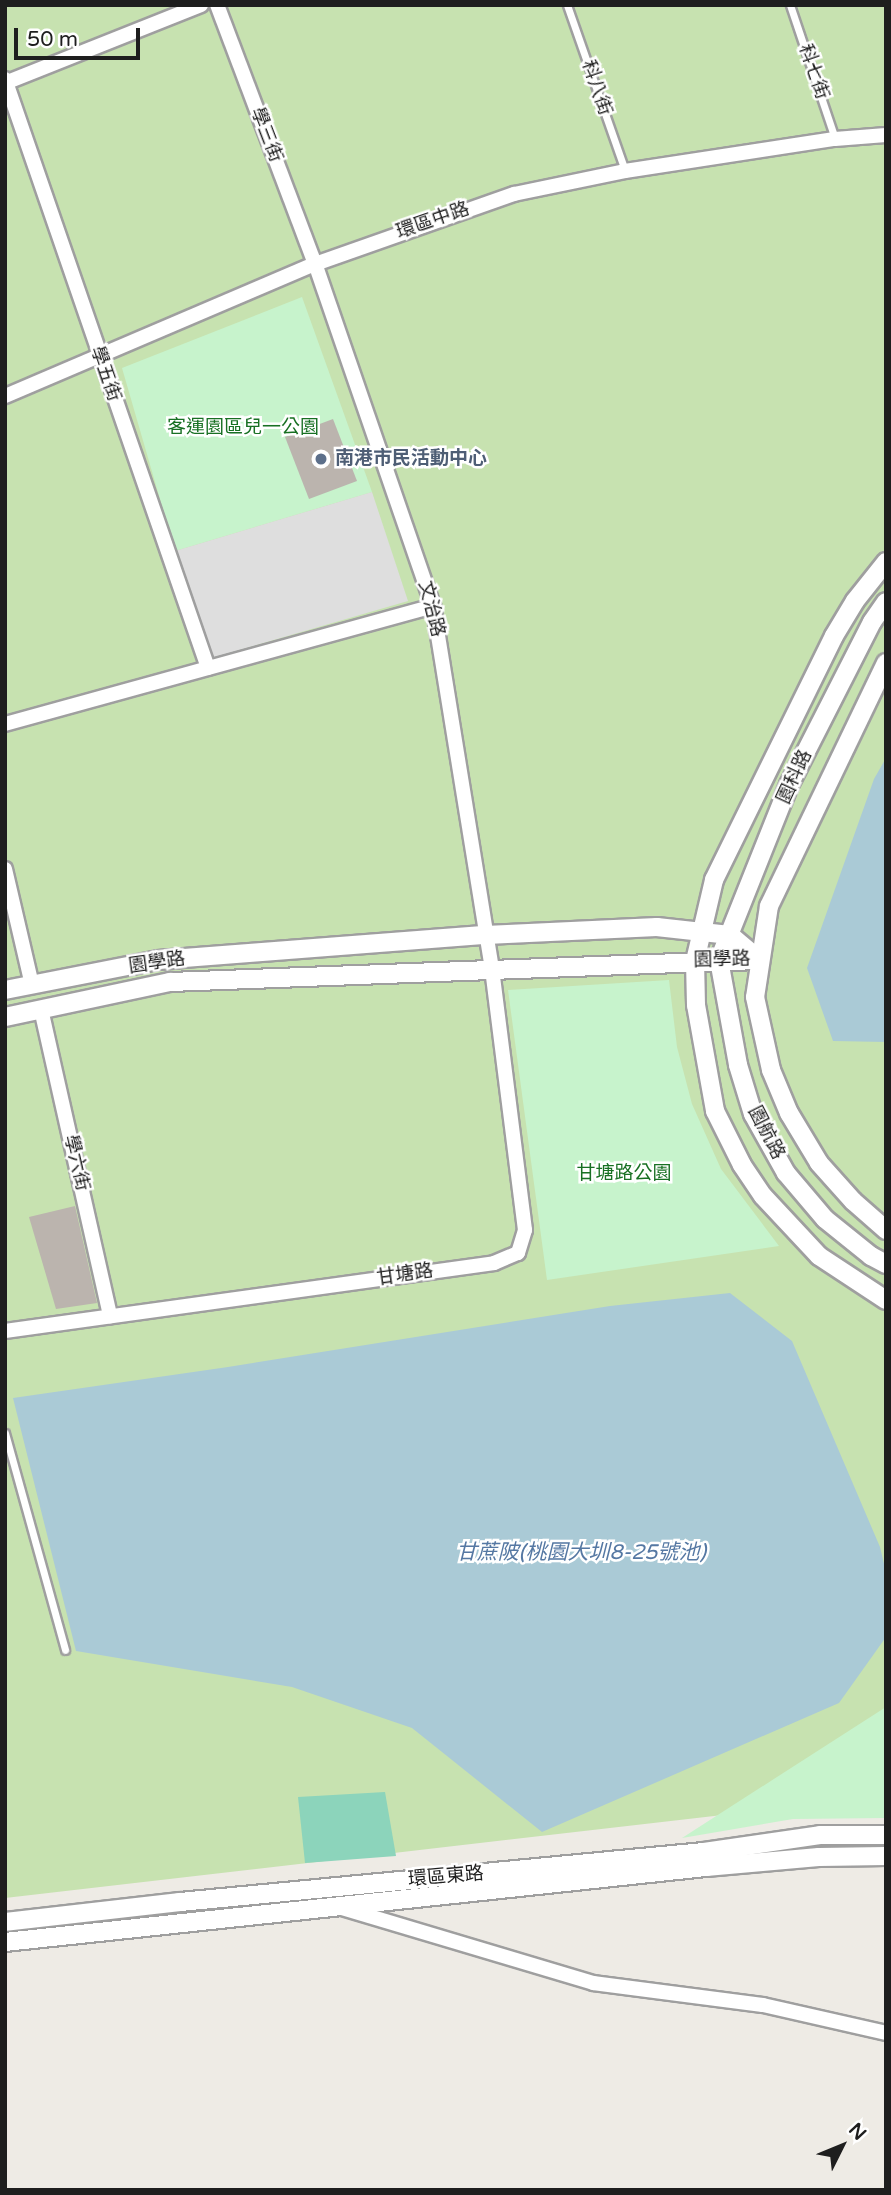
<!DOCTYPE html>
<meta charset="utf-8">
<style>
body{margin:0}
#map{position:relative;width:891px;height:2195px;overflow:hidden;background:#eeebe5;font-family:"Varela Round","Noto Sans TC",sans-serif}
div>[style]{position:absolute}
.grass>*{inset:0;background:#c7e2b0}
.park>*{inset:0;background:#c7f3cc}
.pitch>*{inset:0;background:#8cd4bb}
.parking>*{inset:0;background:#dedede}
.water>*{inset:0;background:#aacad6}
.building>*{inset:0;background:#bbb4ae}
.roads{filter:drop-shadow(2px 0 #9f9f9f) drop-shadow(-2px 0 #9f9f9f) drop-shadow(0 2px #9f9f9f) drop-shadow(0 -2px #9f9f9f)}
.service>*{height:7px;margin:-3.5px;padding:0 3.5px;transform-origin:3.5px;border-radius:3.5px;background:#fff}
.minor>*{height:14px;margin:-7px;padding:0 7px;transform-origin:7px;border-radius:7px;background:#fff}
.tertiary>*{height:18px;margin:-9px;padding:0 9px;transform-origin:9px;border-radius:9px;background:#fff}
.dots>*{width:19px;height:19px;translate:-50% -50%;box-sizing:border-box;border:4px solid #fff;border-radius:50%}
span{translate:-50% -50%;white-space:nowrap;text-align:center;line-height:1.15;-webkit-text-stroke:5px #fff;paint-order:stroke}
.street-label{font-size:19px;color:#1e1e1e}
.park-label{font-size:19px;color:#187023}
.service-label{font-size:19px;color:#4e5e75;font-weight:700}
.left{translate:0 -50%;text-align:left}
.water-label{font-size:21px;color:#5578a3;font-style:italic}
.frame{position:absolute;inset:0;border:7px solid #1e1e1e;pointer-events:none}
.north{position:absolute;left:807px;top:2111px;width:70px;height:70px;-webkit-text-stroke:5px #fff;paint-order:stroke;rotate:47deg;font-size:19px;font-weight:700;line-height:28px;text-align:center;color:#1e1e1e}
.north::after{content:'';display:block;margin:auto;width:24px;height:32px;background:#1e1e1e;clip-path:polygon(50% 0,100% 100%,50% 72%,0 100%)}
.scale{position:absolute;left:14px;top:28px;width:126px;height:32px;box-sizing:border-box;border:4px solid #1e1e1e;border-top:0;padding-left:9px;font-size:21px;line-height:24px;white-space:nowrap;color:#1e1e1e;-webkit-text-stroke:5px #fff;paint-order:stroke}
</style>
<div id="map">
<div class="grass">
<i style="clip-path:polygon(5px 5px,886px 5px,886px 1811px,791px 1807px,5px 1898px)"></i>
</div>
<div class="park">
<i style="clip-path:polygon(302px 297px,372px 492px,175px 551px,122px 368px)"></i>
<i style="clip-path:polygon(669px 980px,677px 1047px,692px 1104px,721px 1169px,779px 1246px,547px 1280px,508px 990px)"></i>
<i style="clip-path:polygon(886px 1707px,886px 1818px,793px 1819px,682px 1838px)"></i>
</div>
<div class="pitch">
<i style="clip-path:polygon(385px 1792px,396px 1856px,305px 1863px,298px 1797px)"></i>
</div>
<div class="parking">
<i style="clip-path:polygon(372px 492px,408px 601px,212px 658px,175px 551px)"></i>
</div>
<div class="water">
<i style="clip-path:polygon(886px 758px,886px 1042px,833px 1041px,807px 968px,874px 779px)"></i>
<i style="clip-path:polygon(730px 1293px,792px 1341px,880px 1547px,886px 1572px,886px 1637px,839px 1703px,542px 1832px,412px 1728px,292px 1687px,76px 1651px,13px 1398px,228px 1367px,610px 1306px)"></i>
</div>
<div class="building">
<i style="clip-path:polygon(333px 419px,357px 481px,309px 499px,285px 437px)"></i>
<i style="clip-path:polygon(75px 1206px,97px 1303px,56px 1309px,29px 1217px)"></i>
</div>
<div class="roads">
<div class="service">
<i style="left:567px;top:5px;width:176px;rotate:70.7deg"></i>
<i style="left:790px;top:5px;width:141px;rotate:71.4deg"></i>
<i style="left:5px;top:1433px;width:225px;rotate:74.5deg"></i>
</div>
<div class="minor">
<i style="left:5px;top:79px;width:623px;rotate:70.98deg"></i>
<i style="left:5px;top:83px;width:211px;rotate:-21.7deg"></i>
<i style="left:5px;top:396px;width:337px;rotate:-23.1deg"></i>
<i style="left:315px;top:264px;width:211px;rotate:-19.4deg"></i>
<i style="left:514px;top:194px;width:113px;rotate:-11.7deg"></i>
<i style="left:625px;top:171px;width:212px;rotate:-8.7deg"></i>
<i style="left:835px;top:139px;width:51px;rotate:-4.5deg"></i>
<i style="left:5px;top:724px;width:444px;rotate:-15.4deg"></i>
<i style="left:5px;top:869px;width:119px;rotate:76.9deg"></i>
<i style="left:41px;top:1009px;width:315px;rotate:77.3deg"></i>
<i style="left:5px;top:1331px;width:494px;rotate:-7.9deg"></i>
<i style="left:494px;top:1263px;width:26px;rotate:-23deg"></i>
<i style="left:518px;top:1253px;width:24px;rotate:-73deg"></i>
<i style="left:525px;top:1230px;width:263px;rotate:-97.2deg"></i>
<i style="left:492px;top:969px;width:368px;rotate:-99.2deg"></i>
<i style="left:433px;top:606px;width:362px;rotate:-109deg"></i>
<i style="left:315px;top:264px;width:277px;rotate:-110.7deg"></i>
<i style="left:342px;top:1908px;width:262px;rotate:16.6deg"></i>
<i style="left:593px;top:1983px;width:171px;rotate:7.4deg"></i>
<i style="left:763px;top:2005px;width:126px;rotate:12.8deg"></i>
</div>
<div class="tertiary">
<i style="left:886px;top:562px;width:50px;rotate:128.5deg"></i>
<i style="left:855px;top:601px;width:41px;rotate:121deg"></i>
<i style="left:834px;top:636px;width:272px;rotate:116.2deg"></i>
<i style="left:714px;top:880px;width:83px;rotate:103.2deg"></i>
<i style="left:695px;top:961px;width:44px;rotate:88.7deg"></i>
<i style="left:696px;top:1005px;width:108px;rotate:79.8deg"></i>
<i style="left:715px;top:1111px;width:60px;rotate:63.4deg"></i>
<i style="left:742px;top:1165px;width:37px;rotate:56deg"></i>
<i style="left:763px;top:1196px;width:82px;rotate:47deg"></i>
<i style="left:819px;top:1256px;width:80px;rotate:33.3deg"></i>
<i style="left:886px;top:602px;width:24px;rotate:125deg"></i>
<i style="left:872px;top:622px;width:183px;rotate:117deg"></i>
<i style="left:789px;top:785px;width:188px;rotate:111.8deg"></i>
<i style="left:719px;top:960px;width:107px;rotate:79.7deg"></i>
<i style="left:738px;top:1065px;width:51px;rotate:73deg"></i>
<i style="left:753px;top:1114px;width:68px;rotate:60.8deg"></i>
<i style="left:786px;top:1173px;width:60px;rotate:49.7deg"></i>
<i style="left:825px;top:1219px;width:59px;rotate:38.8deg"></i>
<i style="left:871px;top:1256px;width:17px;rotate:28deg"></i>
<i style="left:886px;top:663px;width:270px;rotate:115.7deg"></i>
<i style="left:769px;top:906px;width:92px;rotate:98.7deg"></i>
<i style="left:755px;top:997px;width:75px;rotate:77.6deg"></i>
<i style="left:771px;top:1070px;width:47px;rotate:67.3deg"></i>
<i style="left:789px;top:1113px;width:58px;rotate:59deg"></i>
<i style="left:819px;top:1163px;width:51px;rotate:48.2deg"></i>
<i style="left:853px;top:1201px;width:44px;rotate:41.3deg"></i>
<i style="left:5px;top:990px;width:156px;rotate:-11.1deg"></i>
<i style="left:158px;top:960px;width:329px;rotate:-4.4deg"></i>
<i style="left:486px;top:935px;width:171px;rotate:-2.7deg"></i>
<i style="left:657px;top:927px;width:73px;rotate:6.3deg"></i>
<i style="left:730px;top:935px;width:39px;rotate:40deg"></i>
<i style="left:5px;top:1017px;width:169px;rotate:-12deg"></i>
<i style="left:170px;top:982px;width:590px;rotate:-2.14deg"></i>
<i style="left:5px;top:1922px;width:176px;rotate:-6.5deg"></i>
<i style="left:180px;top:1902px;width:526px;rotate:-5.45deg"></i>
<i style="left:704px;top:1852px;width:117px;rotate:-8.3deg"></i>
<i style="left:820px;top:1835px;width:66px"></i>
<i style="left:5px;top:1942px;width:705px;rotate:-6.11deg"></i>
<i style="left:706px;top:1867px;width:113px;rotate:-5.1deg"></i>
<i style="left:819px;top:1857px;width:67px;rotate:-0.9deg"></i>
</div>
</div>
<div class="dots">
<i style="left:321px;top:459px;background:#5c6f8a"></i>
</div>
<div class="street-label">
<span style="left:813px;top:72px;rotate:71deg">科七街</span>
<span style="left:596px;top:88px;rotate:71deg">科八街</span>
<span style="left:266px;top:135px;rotate:69deg">學三街</span>
<span style="left:433px;top:221px;rotate:-19deg">環區中路</span>
<span style="left:105px;top:374px;rotate:71deg">學五街</span>
<span style="left:431px;top:609px;rotate:76deg">文治路</span>
<span style="left:795px;top:777px;rotate:-65deg">園科路</span>
<span style="left:722px;top:960px;rotate:-1deg">園學路</span>
<span style="left:157px;top:963px;rotate:-8deg">園學路</span>
<span style="left:766px;top:1133px;rotate:63deg">園航路</span>
<span style="left:76px;top:1163px;rotate:77deg">學六街</span>
<span style="left:405px;top:1275px;rotate:-8deg">甘塘路</span>
<span style="left:446px;top:1877px;rotate:-5deg">環區東路</span>
</div>
<div class="park-label">
<span style="left:243px;top:428px">客運園區兒一公園</span>
<span style="left:624px;top:1174px">甘塘路公園</span>
</div>
<div class="service-label">
<span class="left" style="left:335px;top:459px">南港市民活動中心</span>
</div>
<div class="water-label">
<span style="left:581px;top:1553px">甘蔗陂(桃園大圳8-25號池)</span>
</div>
<div class="frame"></div>
<div class="north">N</div>
<div class="scale">50 m</div>
</div>
